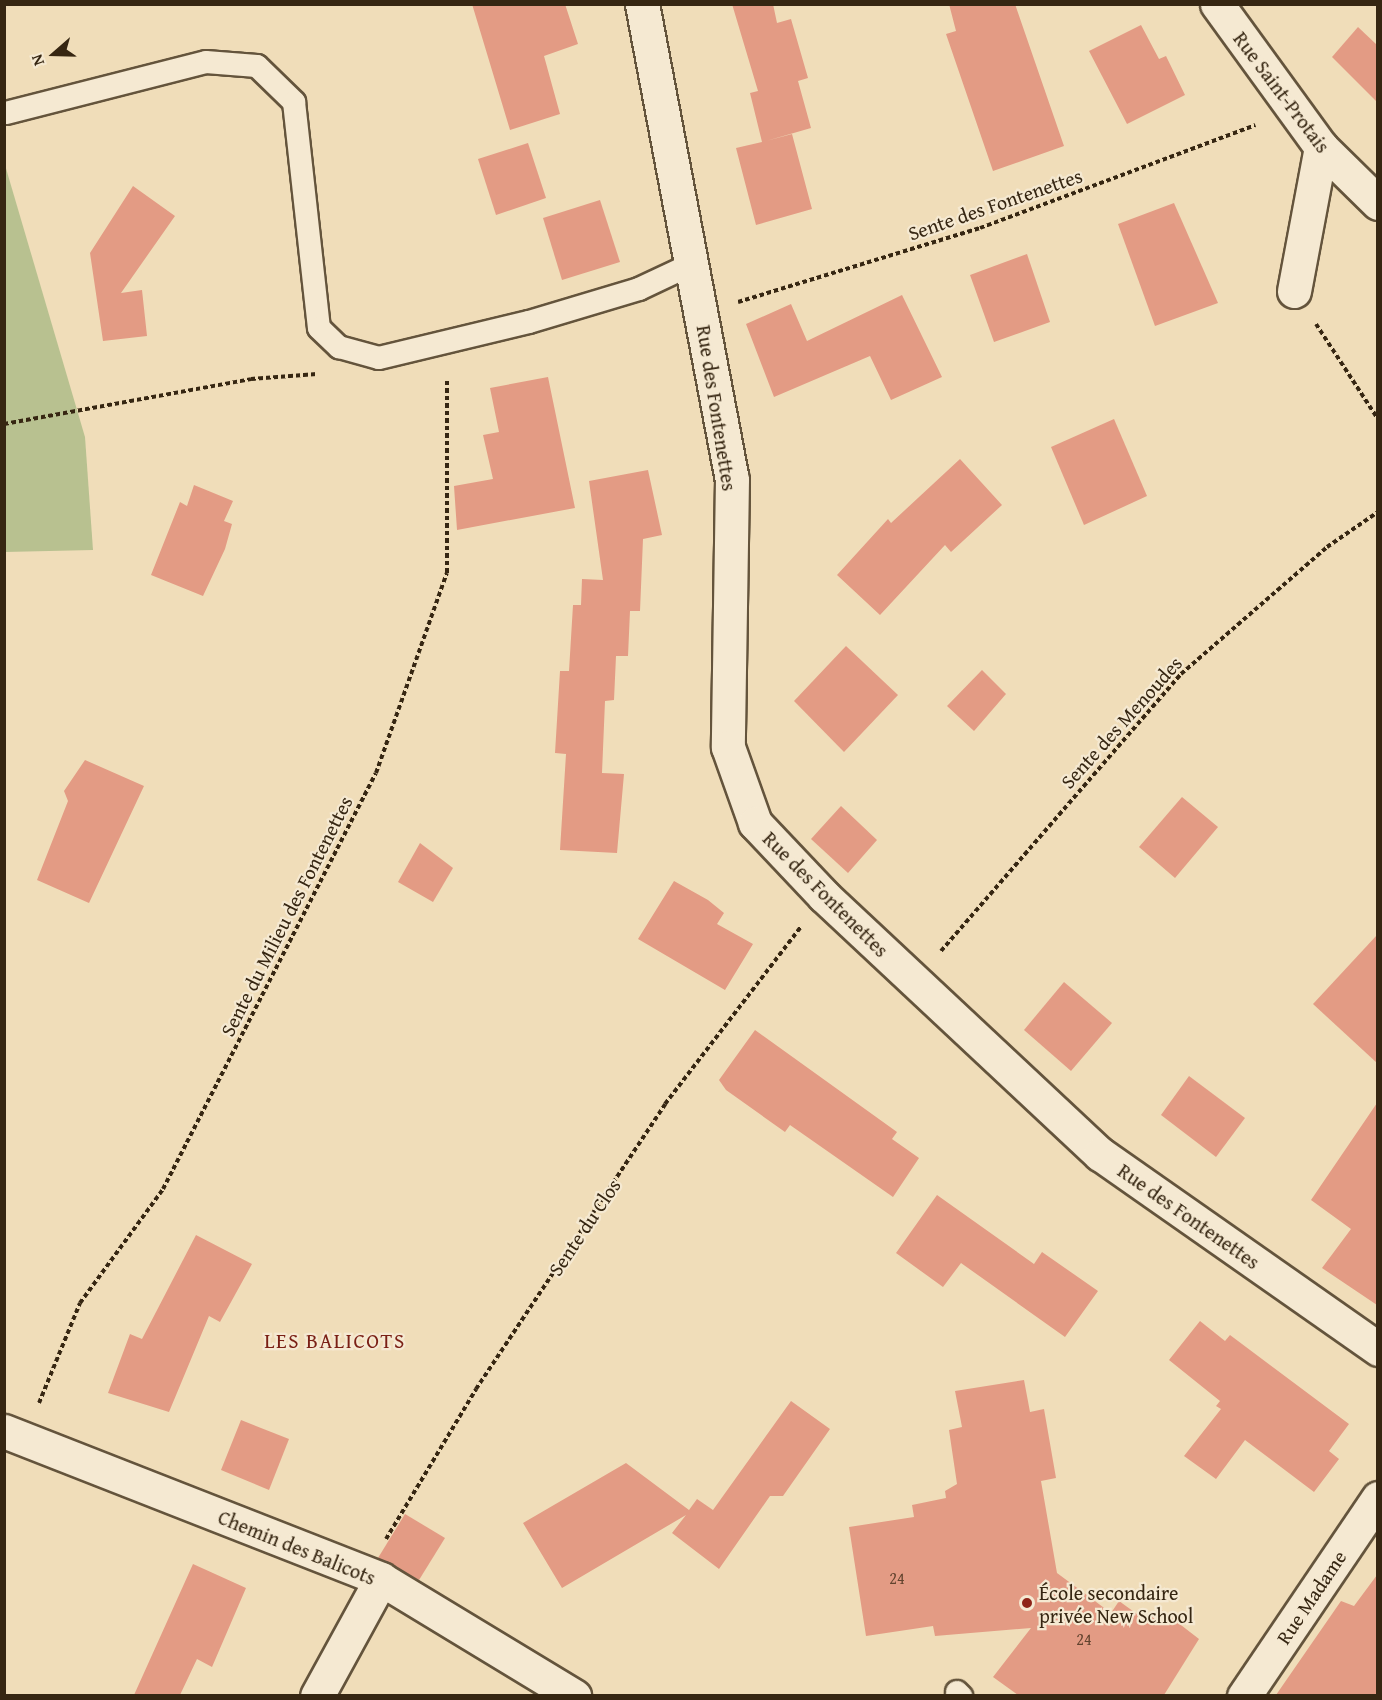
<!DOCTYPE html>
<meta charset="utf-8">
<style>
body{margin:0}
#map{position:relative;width:1382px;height:1700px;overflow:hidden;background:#f0ddb9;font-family:"Gentium Book Plus",serif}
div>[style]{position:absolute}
.green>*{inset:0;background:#b8c190}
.building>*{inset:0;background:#e39b84}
.path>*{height:4px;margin-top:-2px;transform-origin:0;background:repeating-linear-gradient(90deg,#362612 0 4.5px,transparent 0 7.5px)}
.roads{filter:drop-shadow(2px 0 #64543c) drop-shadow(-2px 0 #64543c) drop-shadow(0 2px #64543c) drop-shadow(0 -2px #64543c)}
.service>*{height:22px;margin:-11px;padding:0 11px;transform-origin:11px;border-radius:11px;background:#f5e9d2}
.minor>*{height:33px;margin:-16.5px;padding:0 16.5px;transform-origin:16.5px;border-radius:16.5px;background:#f5e9d2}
.dots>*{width:16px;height:16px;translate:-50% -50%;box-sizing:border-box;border:3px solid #f5e9d2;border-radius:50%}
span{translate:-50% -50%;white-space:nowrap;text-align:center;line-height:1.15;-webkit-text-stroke:4.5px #f5e9d2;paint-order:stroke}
.number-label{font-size:16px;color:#61432e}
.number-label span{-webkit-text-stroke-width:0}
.street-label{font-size:20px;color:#362612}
.poi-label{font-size:20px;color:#362612}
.left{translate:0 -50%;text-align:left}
.neighbourhood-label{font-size:21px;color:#7a1f14;letter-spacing:1.5px}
.frame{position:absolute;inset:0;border:6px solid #362612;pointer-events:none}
.north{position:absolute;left:24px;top:24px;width:60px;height:60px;-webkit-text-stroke:4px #f5e9d2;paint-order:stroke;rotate:250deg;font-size:16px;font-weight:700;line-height:24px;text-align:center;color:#362612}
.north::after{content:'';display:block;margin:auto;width:21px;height:27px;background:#362612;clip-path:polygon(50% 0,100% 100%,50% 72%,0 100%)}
</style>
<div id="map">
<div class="green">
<i style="clip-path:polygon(5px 165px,85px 437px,93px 550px,5px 552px)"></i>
</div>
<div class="building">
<i style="clip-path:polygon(472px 4px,565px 4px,578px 44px,544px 56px,560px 114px,510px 130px)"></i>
<i style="clip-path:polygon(732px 4px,773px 4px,777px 23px,791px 19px,808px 78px,798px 81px,811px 128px,766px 141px,792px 134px,812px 209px,756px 225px,736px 148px,762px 142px,750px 93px,758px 91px)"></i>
<i style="clip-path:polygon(949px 4px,1015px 4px,1064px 146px,993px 171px,946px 34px,956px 31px)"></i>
<i style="clip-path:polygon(1141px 25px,1159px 59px,1166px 56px,1185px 95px,1127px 124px,1089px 51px)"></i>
<i style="clip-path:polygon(1358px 27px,1377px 45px,1377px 102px,1332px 57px)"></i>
<i style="clip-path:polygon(528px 143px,546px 198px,496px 215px,478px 159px)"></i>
<i style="clip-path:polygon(133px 186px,175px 216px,121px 293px,142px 290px,147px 336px,103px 341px,90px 253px)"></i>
<i style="clip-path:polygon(600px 200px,620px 262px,562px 280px,543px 218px)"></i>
<i style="clip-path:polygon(1174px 203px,1218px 303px,1155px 326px,1118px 224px)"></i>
<i style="clip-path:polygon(1027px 254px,1050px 322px,994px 342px,970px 275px)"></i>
<i style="clip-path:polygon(902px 295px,942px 377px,891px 400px,870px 356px,774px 397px,746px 324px,791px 304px,807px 341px)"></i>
<i style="clip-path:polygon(548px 377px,575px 508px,457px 530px,454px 486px,493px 479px,483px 435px,499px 432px,490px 388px)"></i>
<i style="clip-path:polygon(1114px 419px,1147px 496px,1084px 525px,1051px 447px)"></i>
<i style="clip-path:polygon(960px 459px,1002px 505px,951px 552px,945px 545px,880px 615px,837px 575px,888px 519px,891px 523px)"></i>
<i style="clip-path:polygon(648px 470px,662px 535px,643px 539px,640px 611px,630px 611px,628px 656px,616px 656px,614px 700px,605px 701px,602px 773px,624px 774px,617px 853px,560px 850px,566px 754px,555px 753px,560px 671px,569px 671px,573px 605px,581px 605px,582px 579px,603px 580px,589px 481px)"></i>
<i style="clip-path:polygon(194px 485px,233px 501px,224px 521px,232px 524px,225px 549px,203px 596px,151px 575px,180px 502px,187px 506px)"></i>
<i style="clip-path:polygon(846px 646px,898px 695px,844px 752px,794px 701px)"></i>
<i style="clip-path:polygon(982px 670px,1006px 694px,974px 731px,947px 706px)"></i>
<i style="clip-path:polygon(85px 760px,144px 786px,89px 903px,37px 880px,68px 801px,64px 791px)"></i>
<i style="clip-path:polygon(1182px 797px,1218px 827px,1175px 878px,1139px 847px)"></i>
<i style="clip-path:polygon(841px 806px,877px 840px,848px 873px,811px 839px)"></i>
<i style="clip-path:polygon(420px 843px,453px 868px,433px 902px,398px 882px)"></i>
<i style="clip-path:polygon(674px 881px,708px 900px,724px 913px,717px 924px,753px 944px,725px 990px,638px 939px)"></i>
<i style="clip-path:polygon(1377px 935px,1377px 1063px,1313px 1004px)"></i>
<i style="clip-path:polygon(1064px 982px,1112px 1023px,1071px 1071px,1024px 1030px)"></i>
<i style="clip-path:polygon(755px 1030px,897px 1132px,892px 1139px,919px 1158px,893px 1197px,790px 1125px,785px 1132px,726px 1090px,719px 1080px)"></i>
<i style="clip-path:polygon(1189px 1076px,1245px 1118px,1216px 1157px,1161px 1115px)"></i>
<i style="clip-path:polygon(1377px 1103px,1377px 1305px,1322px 1268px,1351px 1229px,1311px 1200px)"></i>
<i style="clip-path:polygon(937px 1195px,1034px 1264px,1042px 1252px,1098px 1291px,1065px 1337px,961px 1263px,943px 1287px,896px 1253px)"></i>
<i style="clip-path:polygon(196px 1235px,252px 1264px,220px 1322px,209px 1316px,169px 1412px,108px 1393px,130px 1334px,142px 1339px)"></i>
<i style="clip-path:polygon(1200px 1321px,1225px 1341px,1230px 1335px,1349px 1424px,1329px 1451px,1339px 1459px,1314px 1492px,1245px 1440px,1216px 1479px,1184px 1456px,1221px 1409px,1216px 1406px,1220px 1401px,1169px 1360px)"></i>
<i style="clip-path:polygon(1024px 1380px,1030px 1412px,1044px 1409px,1056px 1478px,1041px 1481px,1057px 1573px,1111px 1613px,1119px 1601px,1148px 1622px,1159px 1608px,1199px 1639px,1164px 1695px,1018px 1695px,993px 1677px,1031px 1628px,935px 1636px,933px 1626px,866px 1636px,849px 1527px,914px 1517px,912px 1505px,946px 1498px,945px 1491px,957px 1484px,949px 1430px,962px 1427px,955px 1391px)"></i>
<i style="clip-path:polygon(791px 1401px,830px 1429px,783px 1496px,770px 1496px,719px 1569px,672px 1533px,686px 1515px,562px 1588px,523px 1523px,626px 1463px,689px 1510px,697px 1499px,713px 1510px)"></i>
<i style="clip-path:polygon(241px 1420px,289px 1439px,269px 1490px,221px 1470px)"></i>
<i style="clip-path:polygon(405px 1514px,445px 1538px,419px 1580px,378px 1558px)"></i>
<i style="clip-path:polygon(193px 1564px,246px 1588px,212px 1667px,197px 1659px,180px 1695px,134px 1695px)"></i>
<i style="clip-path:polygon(1377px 1575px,1377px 1695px,1276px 1695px,1341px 1601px,1354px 1606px)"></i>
</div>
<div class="path">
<i style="left:738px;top:302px;width:253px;rotate:-17deg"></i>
<i style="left:980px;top:228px;width:294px;rotate:-20.5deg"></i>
<i style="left:1316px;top:324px;width:113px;rotate:56.9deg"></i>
<i style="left:4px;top:424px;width:251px;rotate:-10.3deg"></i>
<i style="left:251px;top:379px;width:66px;rotate:-4.3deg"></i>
<i style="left:941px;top:951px;width:367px;rotate:-49.1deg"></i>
<i style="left:1181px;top:674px;width:194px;rotate:-41deg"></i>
<i style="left:1327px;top:547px;width:62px;rotate:-34.5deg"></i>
<i style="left:39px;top:1403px;width:108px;rotate:-67.7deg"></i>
<i style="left:80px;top:1303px;width:141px;rotate:-53.9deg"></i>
<i style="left:163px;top:1189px;width:467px;rotate:-62.9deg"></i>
<i style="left:376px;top:773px;width:212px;rotate:-70.5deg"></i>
<i style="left:447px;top:573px;width:195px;rotate:-90deg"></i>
<i style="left:386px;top:1539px;width:175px;rotate:-59deg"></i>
<i style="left:476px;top:1389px;width:342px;rotate:-56.4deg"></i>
<i style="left:665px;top:1104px;width:223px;rotate:-52.5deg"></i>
</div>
<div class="roads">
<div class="service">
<i style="left:6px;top:113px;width:206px;rotate:-14.3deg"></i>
<i style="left:206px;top:62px;width:51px;rotate:4.5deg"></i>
<i style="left:257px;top:66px;width:52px;rotate:44.2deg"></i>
<i style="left:294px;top:102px;width:227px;rotate:83.7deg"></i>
<i style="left:319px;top:328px;width:28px;rotate:44deg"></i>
<i style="left:339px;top:347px;width:41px;rotate:15.4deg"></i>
<i style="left:379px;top:358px;width:154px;rotate:-13.5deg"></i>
<i style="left:529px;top:322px;width:115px;rotate:-16.7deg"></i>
<i style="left:639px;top:289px;width:56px;rotate:-25.2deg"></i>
<i style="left:957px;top:1692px;width:6px;rotate:45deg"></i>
</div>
<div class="minor">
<i style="left:642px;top:4px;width:483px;rotate:79.3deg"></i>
<i style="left:732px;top:479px;width:268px;rotate:90.9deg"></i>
<i style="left:728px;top:747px;width:81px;rotate:70.4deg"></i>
<i style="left:755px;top:823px;width:100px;rotate:46.6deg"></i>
<i style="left:824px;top:896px;width:378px;rotate:43.1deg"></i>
<i style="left:1100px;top:1154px;width:340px;rotate:35deg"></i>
<i style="left:1217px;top:4px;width:177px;rotate:54deg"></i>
<i style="left:1321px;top:147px;width:80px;rotate:44.5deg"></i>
<i style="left:1294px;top:291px;width:147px;rotate:-79.4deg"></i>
<i style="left:4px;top:1431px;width:405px;rotate:21.4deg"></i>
<i style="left:381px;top:1579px;width:226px;rotate:31.2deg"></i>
<i style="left:317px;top:1696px;width:133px;rotate:-61.3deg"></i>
<i style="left:1244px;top:1696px;width:239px;rotate:-55.9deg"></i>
</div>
</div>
<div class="dots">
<i style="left:1027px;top:1603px;background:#8f2418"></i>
</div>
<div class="number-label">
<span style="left:897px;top:1578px">24</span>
<span style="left:1084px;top:1639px">24</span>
</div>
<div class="street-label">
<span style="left:1282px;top:92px;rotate:53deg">Rue Saint-Protais</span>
<span style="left:995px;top:204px;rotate:-19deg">Sente des Fontenettes</span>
<span style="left:717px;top:408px;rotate:81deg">Rue des Fontenettes</span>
<span style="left:1121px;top:722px;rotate:-48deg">Sente des Menoudes</span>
<span style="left:826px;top:894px;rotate:45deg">Rue des Fontenettes</span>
<span style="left:286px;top:916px;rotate:-63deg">Sente du Milieu des Fontenettes</span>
<span style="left:1189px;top:1216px;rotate:35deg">Rue des Fontenettes</span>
<span style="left:584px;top:1227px;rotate:-56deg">Sente du Clos</span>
<span style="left:297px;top:1547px;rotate:22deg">Chemin des Balicots</span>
<span style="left:1311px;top:1597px;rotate:-56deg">Rue Madame</span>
</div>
<div class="poi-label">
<span class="left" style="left:1039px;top:1604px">École secondaire<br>privée New School</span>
</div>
<div class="neighbourhood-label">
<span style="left:335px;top:1341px">LES BALICOTS</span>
</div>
<div class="frame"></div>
<div class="north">N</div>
</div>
